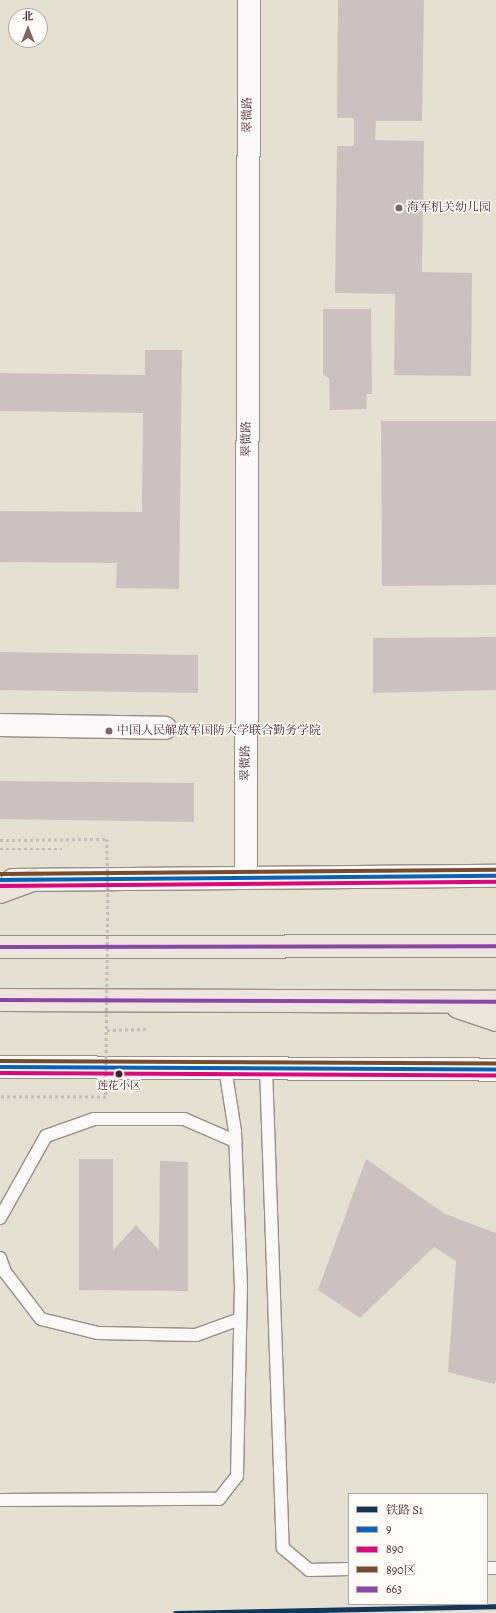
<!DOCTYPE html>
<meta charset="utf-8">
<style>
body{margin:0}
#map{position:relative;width:496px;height:1613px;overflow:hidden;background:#e5e0cf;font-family:Alegreya,"Noto Serif SC",serif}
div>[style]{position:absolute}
.building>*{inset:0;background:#ccc1bf}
.path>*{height:2.5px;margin-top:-1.25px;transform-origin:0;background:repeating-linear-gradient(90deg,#c2bcbb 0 3px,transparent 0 6px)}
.roads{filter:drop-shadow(1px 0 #978d86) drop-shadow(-1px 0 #978d86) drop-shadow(0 1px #978d86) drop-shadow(0 -1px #978d86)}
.service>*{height:12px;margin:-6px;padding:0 6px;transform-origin:6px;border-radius:6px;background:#fbfaf8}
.minor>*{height:22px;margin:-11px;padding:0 11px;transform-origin:11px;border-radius:11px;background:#fbfaf8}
.tertiary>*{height:22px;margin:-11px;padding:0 11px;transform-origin:11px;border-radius:11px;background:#fbfaf8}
.trunk>*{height:22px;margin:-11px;padding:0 11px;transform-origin:11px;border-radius:11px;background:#eee5dd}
.path-bridge>*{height:2.5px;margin-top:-1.25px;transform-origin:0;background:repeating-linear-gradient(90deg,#c2bcbb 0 3px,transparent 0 6px)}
.bus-1>*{height:4px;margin:-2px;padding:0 2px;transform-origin:2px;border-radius:2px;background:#0065bd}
.bus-2>*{height:4px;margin:-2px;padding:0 2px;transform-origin:2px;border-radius:2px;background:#e5007d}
.bus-3>*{height:4px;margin:-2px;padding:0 2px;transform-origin:2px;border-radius:2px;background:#7a4b2a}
.bus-4>*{height:4px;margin:-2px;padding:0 2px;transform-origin:2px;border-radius:2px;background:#8e44ad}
.rail-1>*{height:5px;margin:-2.5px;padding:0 2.5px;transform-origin:2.5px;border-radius:2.5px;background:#11385b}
.dots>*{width:11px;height:11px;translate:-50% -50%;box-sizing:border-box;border:2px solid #fdfcf7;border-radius:50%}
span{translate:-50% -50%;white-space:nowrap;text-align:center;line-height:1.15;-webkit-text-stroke:3px #fdfcf7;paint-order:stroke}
.bus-label{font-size:11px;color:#4a1f2b}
.street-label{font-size:12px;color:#4a1f2b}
.poi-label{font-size:12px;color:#4a1f2b}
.left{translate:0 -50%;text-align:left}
.legend{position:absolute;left:348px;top:1493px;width:140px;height:112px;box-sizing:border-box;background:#fdfcf7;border:1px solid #b5a4a5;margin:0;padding:5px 7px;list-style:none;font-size:12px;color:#4a1f2b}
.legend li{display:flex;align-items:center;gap:8px;height:20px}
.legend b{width:20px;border:1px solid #b5a4a5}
.north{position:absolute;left:8px;top:8px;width:40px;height:40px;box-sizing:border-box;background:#fdfcf7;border:1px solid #b5a4a5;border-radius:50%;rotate:0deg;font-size:11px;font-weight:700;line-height:16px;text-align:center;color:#4a1f2b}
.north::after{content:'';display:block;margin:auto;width:14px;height:18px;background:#806364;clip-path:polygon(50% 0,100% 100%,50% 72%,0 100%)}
</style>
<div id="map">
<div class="building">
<i style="clip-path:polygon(338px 0,424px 0,422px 121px,376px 121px,375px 140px,424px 141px,422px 272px,472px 273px,471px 376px,394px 375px,395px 294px,335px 293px,337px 146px,354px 146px,354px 118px,337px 118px)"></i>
<i style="clip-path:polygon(323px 309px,371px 309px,372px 394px,366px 394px,367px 409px,330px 410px,329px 378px,323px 374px)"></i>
<i style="clip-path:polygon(145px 350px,182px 350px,179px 589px,116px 588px,117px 563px,0 562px,0 511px,142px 512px,143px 413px,0 411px,0 373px,145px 375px)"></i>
<i style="clip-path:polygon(381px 421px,496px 421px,496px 585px,382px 586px)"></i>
<i style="clip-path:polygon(496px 637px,496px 690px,373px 693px,373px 638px)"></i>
<i style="clip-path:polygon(0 652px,198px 655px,198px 693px,0 690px)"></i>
<i style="clip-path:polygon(0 781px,194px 783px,194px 822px,0 819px)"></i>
<i style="clip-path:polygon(79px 1159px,113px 1159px,113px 1250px,136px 1225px,159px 1250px,160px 1161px,188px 1162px,188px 1291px,79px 1290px)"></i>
<i style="clip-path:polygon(366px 1159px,445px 1214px,496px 1233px,496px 1381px,494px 1384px,448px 1372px,456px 1261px,434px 1247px,360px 1318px,318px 1290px)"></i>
</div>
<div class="path">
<i style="left:0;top:849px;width:62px"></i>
<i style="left:107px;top:1030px;width:42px;rotate:-1.4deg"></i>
</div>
<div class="roads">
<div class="service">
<i style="left:266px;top:1068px;width:480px;rotate:88deg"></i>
<i style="left:283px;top:1548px;width:34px;rotate:40deg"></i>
<i style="left:309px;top:1570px;width:40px;rotate:-1.4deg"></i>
<i style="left:0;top:1218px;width:94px;rotate:-60.7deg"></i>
<i style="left:46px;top:1136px;width:51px;rotate:-19.5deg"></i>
<i style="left:94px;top:1119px;width:90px"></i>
<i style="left:184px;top:1119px;width:56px;rotate:23.3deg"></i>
<i style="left:0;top:1258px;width:15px;rotate:70deg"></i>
<i style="left:5px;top:1272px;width:59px;rotate:52.5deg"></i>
<i style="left:41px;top:1319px;width:59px;rotate:13.8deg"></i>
<i style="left:98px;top:1333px;width:98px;rotate:1.2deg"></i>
<i style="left:196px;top:1335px;width:47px;rotate:-20deg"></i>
<i style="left:0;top:1500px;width:219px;rotate:-0.3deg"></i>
<i style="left:219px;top:1499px;width:29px;rotate:-52deg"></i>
<i style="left:237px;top:1476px;width:188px;rotate:-88.8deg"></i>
<i style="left:241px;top:1288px;width:157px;rotate:-92.2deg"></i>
<i style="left:235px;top:1131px;width:64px;rotate:-99deg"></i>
<i style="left:487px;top:1568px;width:9px"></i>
</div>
<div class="minor">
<i style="left:0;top:725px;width:165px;rotate:1deg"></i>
<i style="left:246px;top:878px;width:878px;rotate:-89.8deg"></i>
</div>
<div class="tertiary">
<i style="left:13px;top:880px;width:483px;rotate:-0.5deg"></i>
<i style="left:0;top:1067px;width:496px;rotate:0.3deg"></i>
</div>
<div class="trunk">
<i style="left:0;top:892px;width:35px;rotate:-20deg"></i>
<i style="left:0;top:947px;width:496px;rotate:-0.1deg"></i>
<i style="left:0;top:1000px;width:496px;rotate:0.2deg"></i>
<i style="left:458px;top:1007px;width:40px;rotate:18.9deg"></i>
</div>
</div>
<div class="path-bridge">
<i style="left:0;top:840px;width:107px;rotate:-0.5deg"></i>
<i style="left:107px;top:839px;width:55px;rotate:89deg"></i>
<i style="left:108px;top:894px;width:203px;rotate:90.6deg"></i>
<i style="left:106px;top:1097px;width:106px;rotate:180deg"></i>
</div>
<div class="bus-1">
<i style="left:0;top:880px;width:496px;rotate:-0.5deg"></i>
<i style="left:0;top:1067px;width:496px;rotate:0.3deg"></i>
</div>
<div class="bus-2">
<i style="left:0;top:886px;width:496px;rotate:-0.5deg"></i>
<i style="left:0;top:1073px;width:496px;rotate:0.3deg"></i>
</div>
<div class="bus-3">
<i style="left:0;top:874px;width:496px;rotate:-0.5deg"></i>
<i style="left:0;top:1061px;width:496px;rotate:0.3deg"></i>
</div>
<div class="bus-4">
<i style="left:0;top:947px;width:496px;rotate:-0.1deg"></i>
<i style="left:0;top:1000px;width:496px;rotate:0.2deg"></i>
</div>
<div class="rail-1">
<i style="left:175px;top:1613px;width:321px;rotate:-1.2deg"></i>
</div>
<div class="dots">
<i style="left:399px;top:208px;background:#806364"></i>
<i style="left:109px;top:731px;background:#806364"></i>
<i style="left:119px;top:1074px;background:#4a1f2b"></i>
</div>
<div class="bus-label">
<span style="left:119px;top:1086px">莲花小区</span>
</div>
<div class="street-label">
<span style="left:248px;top:115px;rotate:-90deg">翠微路</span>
<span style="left:247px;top:439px;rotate:-90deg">翠微路</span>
<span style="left:246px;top:763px;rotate:-90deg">翠微路</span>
</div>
<div class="poi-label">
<span class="left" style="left:407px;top:208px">海军机关幼儿园</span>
<span class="left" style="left:117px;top:731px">中国人民解放军国防大学联合勤务学院</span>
</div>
<ul class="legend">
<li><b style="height:5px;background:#11385b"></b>铁路 S1</li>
<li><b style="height:5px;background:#0065bd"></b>9</li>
<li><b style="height:5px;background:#e5007d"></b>890</li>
<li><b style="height:5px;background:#7a4b2a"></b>890区</li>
<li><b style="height:5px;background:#8e44ad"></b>663</li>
</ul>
<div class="north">北</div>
</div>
